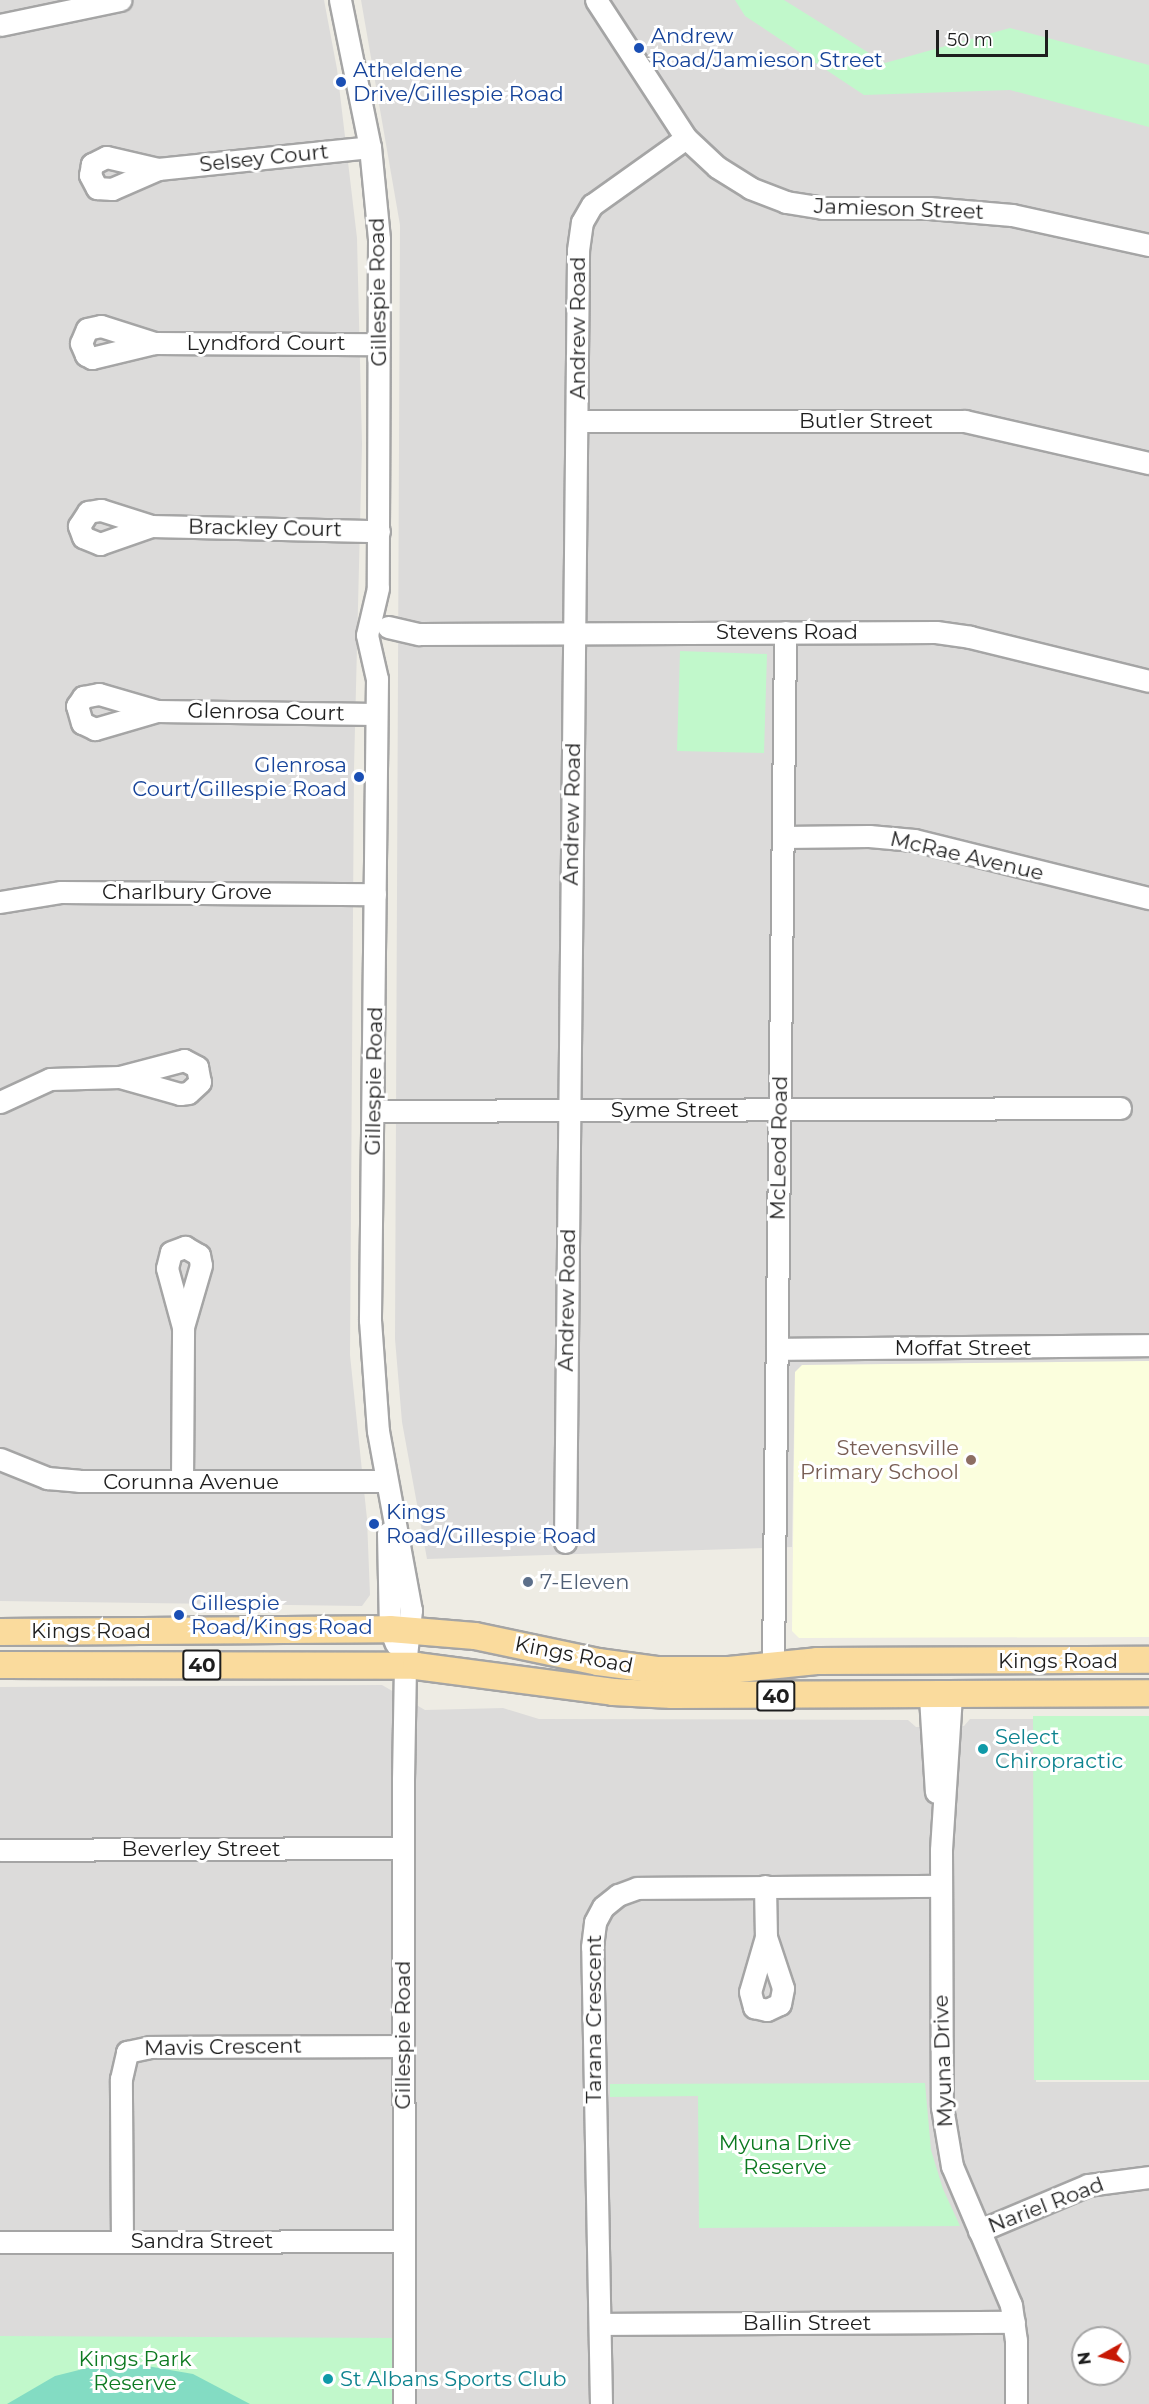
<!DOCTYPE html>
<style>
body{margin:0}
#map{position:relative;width:1149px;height:2404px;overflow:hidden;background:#eeece4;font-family:Montserrat,sans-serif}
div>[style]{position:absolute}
.residential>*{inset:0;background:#dcdbda}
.education>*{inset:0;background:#fbfedd}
.park>*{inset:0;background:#c1f8cb}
.pitch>*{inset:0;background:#83dcc3}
.roads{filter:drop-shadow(2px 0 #a5a5a5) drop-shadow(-2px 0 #a5a5a5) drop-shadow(0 2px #a5a5a5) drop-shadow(0 -2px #a5a5a5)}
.minor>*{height:21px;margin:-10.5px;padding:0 10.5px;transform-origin:10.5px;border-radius:10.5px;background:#fff}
.major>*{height:26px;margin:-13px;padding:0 13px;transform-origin:13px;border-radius:13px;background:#fadb9d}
.dots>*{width:16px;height:16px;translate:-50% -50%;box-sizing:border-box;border:3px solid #fff;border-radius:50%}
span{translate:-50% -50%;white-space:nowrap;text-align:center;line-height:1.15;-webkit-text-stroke:6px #fff;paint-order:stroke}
.shield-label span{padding:2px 4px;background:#fff;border:2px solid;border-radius:4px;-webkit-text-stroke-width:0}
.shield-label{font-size:20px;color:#1e1e1e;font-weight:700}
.transit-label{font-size:21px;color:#164399}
.left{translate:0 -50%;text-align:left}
.right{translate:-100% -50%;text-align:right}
.street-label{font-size:21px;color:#1e1e1e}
.education-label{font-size:21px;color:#785e54}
.service-label{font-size:21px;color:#4e5e75}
.culture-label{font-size:21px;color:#0d838f}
.park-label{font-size:21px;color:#0d7a21}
.north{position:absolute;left:1071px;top:2326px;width:60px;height:60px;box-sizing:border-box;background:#fff;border:2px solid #a5a5a5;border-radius:50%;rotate:262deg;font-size:16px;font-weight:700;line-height:24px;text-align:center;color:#1e1e1e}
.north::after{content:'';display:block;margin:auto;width:21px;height:27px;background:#c71804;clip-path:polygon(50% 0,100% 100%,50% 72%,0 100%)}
.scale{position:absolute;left:936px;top:30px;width:112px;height:27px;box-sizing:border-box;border:3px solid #1e1e1e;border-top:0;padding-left:8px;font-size:18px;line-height:21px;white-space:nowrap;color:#1e1e1e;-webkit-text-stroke:4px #fff;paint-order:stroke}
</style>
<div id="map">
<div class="residential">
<i style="clip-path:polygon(0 0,324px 0,337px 69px,357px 238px,362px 444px,354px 769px,350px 1355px,367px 1519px,370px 1595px,362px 1606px,0 1601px)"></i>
<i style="clip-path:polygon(361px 0,1149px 0,1149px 1361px,795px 1372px,792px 1547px,427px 1559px,402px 1422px,395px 1339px,400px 225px)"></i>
<i style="clip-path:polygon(evenodd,382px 1685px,425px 1710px,503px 1708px,539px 1719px,908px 1720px,916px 1727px,964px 1726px,970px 1719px,1035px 1719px,1036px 2082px,1149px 2082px,1149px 2404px,0 2404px,0 1687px,382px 1685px,1083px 2338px,1119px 2338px,1119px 2374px,1083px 2374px,1083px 2338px)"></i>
</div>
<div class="education">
<i style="clip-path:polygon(1149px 1361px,1149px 1637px,799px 1638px,792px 1631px,795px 1372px,802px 1365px)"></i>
</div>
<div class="park">
<i style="clip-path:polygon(735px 0,784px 0,885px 63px,1010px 28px,1149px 65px,1149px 127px,1010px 90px,864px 95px,745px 16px)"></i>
<i style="clip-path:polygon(680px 651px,767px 654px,764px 753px,677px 751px)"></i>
<i style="clip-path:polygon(1033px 1716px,1149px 1716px,1149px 2080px,1034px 2080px)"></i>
<i style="clip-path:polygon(925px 2083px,931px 2150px,943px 2189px,960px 2226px,699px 2228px,698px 2096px,610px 2097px,610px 2084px)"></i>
<i style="clip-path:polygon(0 2336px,392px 2338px,392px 2404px,0 2404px)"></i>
</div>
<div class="pitch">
<i style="clip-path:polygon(130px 2363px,193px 2374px,250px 2404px,7px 2404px,55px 2376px,91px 2367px)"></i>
</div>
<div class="roads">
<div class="minor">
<i style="left:340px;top:0;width:150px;rotate:78.5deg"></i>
<i style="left:370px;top:147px;width:92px;rotate:84.4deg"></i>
<i style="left:379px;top:239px;width:349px;rotate:90.2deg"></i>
<i style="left:378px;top:588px;width:48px;rotate:103.2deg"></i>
<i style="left:367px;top:635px;width:45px;rotate:77.2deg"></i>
<i style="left:377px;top:679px;width:641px;rotate:90.63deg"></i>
<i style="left:370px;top:1320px;width:111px;rotate:85.9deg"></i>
<i style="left:378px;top:1431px;width:182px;rotate:79.6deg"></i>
<i style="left:411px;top:1610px;width:55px;rotate:96.2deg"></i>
<i style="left:405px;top:1665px;width:114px;rotate:91deg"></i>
<i style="left:403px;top:1779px;width:625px;rotate:89.91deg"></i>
<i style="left:596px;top:0;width:165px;rotate:56.9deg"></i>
<i style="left:686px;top:138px;width:42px;rotate:43.1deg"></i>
<i style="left:717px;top:167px;width:39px;rotate:32deg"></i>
<i style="left:750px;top:188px;width:39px;rotate:21deg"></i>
<i style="left:786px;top:202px;width:36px;rotate:9deg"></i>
<i style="left:822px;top:208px;width:107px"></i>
<i style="left:929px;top:208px;width:83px;rotate:4.8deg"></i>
<i style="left:1012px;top:215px;width:140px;rotate:12.4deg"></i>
<i style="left:0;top:25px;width:123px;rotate:-11.8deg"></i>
<i style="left:158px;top:169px;width:53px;rotate:-167deg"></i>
<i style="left:106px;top:157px;width:16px;rotate:153deg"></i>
<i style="left:92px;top:164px;width:11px;rotate:100deg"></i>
<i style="left:90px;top:175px;width:15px;rotate:62deg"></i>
<i style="left:97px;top:188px;width:15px;rotate:4deg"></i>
<i style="left:112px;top:189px;width:50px;rotate:-23.5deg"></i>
<i style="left:158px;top:169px;width:213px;rotate:-5.9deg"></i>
<i style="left:154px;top:343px;width:64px;rotate:166.4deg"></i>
<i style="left:92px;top:358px;width:7px;rotate:-153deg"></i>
<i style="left:86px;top:355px;width:13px;rotate:-113deg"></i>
<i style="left:81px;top:343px;width:15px;rotate:-67deg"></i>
<i style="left:87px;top:329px;width:14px;rotate:-12deg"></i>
<i style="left:101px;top:326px;width:56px;rotate:17.8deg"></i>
<i style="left:154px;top:343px;width:225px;rotate:0.3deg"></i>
<i style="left:578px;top:421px;width:387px"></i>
<i style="left:965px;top:421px;width:189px;rotate:12.9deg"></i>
<i style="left:151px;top:526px;width:54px;rotate:160.6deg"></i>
<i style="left:100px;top:544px;width:18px;rotate:-158deg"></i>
<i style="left:83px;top:537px;width:12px;rotate:-110deg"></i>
<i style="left:79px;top:526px;width:17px;rotate:-57deg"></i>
<i style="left:88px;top:512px;width:13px;rotate:-9deg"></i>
<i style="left:101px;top:510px;width:52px;rotate:17.7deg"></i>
<i style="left:151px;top:526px;width:228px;rotate:1.3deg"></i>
<i style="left:388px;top:627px;width:32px;rotate:13deg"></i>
<i style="left:419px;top:634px;width:517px;rotate:-0.22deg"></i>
<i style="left:936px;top:632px;width:34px;rotate:8deg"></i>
<i style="left:970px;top:637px;width:184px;rotate:13.8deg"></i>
<i style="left:157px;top:711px;width:65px;rotate:163.8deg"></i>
<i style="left:95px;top:729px;width:14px;rotate:-155deg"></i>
<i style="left:82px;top:723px;width:18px;rotate:-106deg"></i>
<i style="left:77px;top:706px;width:11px;rotate:-56deg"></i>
<i style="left:83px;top:697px;width:16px;rotate:-11deg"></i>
<i style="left:99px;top:694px;width:60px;rotate:16.3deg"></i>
<i style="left:157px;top:711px;width:219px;rotate:0.8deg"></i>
<i style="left:783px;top:837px;width:86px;rotate:-0.7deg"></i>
<i style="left:869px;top:836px;width:45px;rotate:5.1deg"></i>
<i style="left:914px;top:840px;width:242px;rotate:13.9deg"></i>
<i style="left:0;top:902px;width:62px;rotate:-9.3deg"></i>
<i style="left:61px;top:892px;width:314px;rotate:0.4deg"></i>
<i style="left:0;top:1102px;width:55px;rotate:-24.7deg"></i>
<i style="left:50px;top:1079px;width:70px;rotate:-1.6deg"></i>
<i style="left:120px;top:1077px;width:66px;rotate:-14.9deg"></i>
<i style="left:184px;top:1060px;width:15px;rotate:28deg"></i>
<i style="left:197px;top:1067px;width:15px;rotate:79deg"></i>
<i style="left:200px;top:1082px;width:16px;rotate:137deg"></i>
<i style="left:188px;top:1093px;width:8px;rotate:173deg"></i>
<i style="left:180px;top:1094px;width:62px;rotate:-164.2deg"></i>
<i style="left:374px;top:1111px;width:746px;rotate:-0.23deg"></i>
<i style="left:777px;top:1349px;width:372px;rotate:-0.6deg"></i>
<i style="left:0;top:1459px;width:51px;rotate:22deg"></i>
<i style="left:47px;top:1478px;width:32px;rotate:5deg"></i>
<i style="left:79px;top:1481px;width:306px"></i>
<i style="left:182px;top:1481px;width:154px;rotate:-89.6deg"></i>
<i style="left:183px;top:1327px;width:61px;rotate:-105.2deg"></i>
<i style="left:167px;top:1268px;width:16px;rotate:-76deg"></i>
<i style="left:171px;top:1252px;width:15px;rotate:-20deg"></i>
<i style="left:185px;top:1247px;width:16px;rotate:30deg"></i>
<i style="left:199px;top:1255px;width:10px;rotate:79deg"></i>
<i style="left:201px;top:1265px;width:65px;rotate:106.2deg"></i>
<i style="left:388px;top:1533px;width:96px;rotate:88.8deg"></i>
<i style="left:390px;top:1629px;width:16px;rotate:68deg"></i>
<i style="left:565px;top:1542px;width:1292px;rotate:-89.42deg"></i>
<i style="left:578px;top:250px;width:28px;rotate:-82deg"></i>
<i style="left:582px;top:222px;width:20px;rotate:-60deg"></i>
<i style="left:592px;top:205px;width:115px;rotate:-35.5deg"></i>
<i style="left:773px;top:1664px;width:1032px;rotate:-89.33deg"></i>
<i style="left:951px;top:1695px;width:155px;rotate:93.7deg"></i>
<i style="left:941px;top:1850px;width:257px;rotate:89.8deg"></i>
<i style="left:942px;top:2107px;width:60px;rotate:80.4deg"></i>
<i style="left:952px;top:2166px;width:151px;rotate:67deg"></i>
<i style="left:1011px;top:2305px;width:35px;rotate:82deg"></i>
<i style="left:1016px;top:2340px;width:64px;rotate:90deg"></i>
<i style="left:930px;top:1697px;width:95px;rotate:86.4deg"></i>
<i style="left:0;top:1850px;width:402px;rotate:-0.3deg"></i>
<i style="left:765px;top:1886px;width:51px;rotate:88.9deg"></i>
<i style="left:766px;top:1937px;width:57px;rotate:106.2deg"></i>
<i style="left:750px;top:1992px;width:16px;rotate:75deg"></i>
<i style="left:754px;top:2007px;width:13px;rotate:13deg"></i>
<i style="left:767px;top:2010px;width:14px;rotate:-25deg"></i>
<i style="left:780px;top:2004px;width:16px;rotate:-79deg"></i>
<i style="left:783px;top:1988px;width:54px;rotate:-108.4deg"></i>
<i style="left:979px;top:2231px;width:118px;rotate:-22.9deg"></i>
<i style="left:1088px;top:2185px;width:62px;rotate:-7.5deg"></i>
<i style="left:122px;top:2241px;width:162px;rotate:-90.4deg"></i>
<i style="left:121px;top:2079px;width:28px;rotate:-77deg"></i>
<i style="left:127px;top:2052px;width:24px;rotate:-12deg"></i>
<i style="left:150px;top:2047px;width:252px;rotate:-0.2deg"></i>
<i style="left:0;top:2242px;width:403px;rotate:-0.1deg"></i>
<i style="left:600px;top:2324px;width:414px;rotate:-0.3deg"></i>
<i style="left:601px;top:2404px;width:457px;rotate:-91.1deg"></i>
<i style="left:592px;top:1947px;width:25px;rotate:-83deg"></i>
<i style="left:595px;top:1922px;width:17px;rotate:-62deg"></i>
<i style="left:603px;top:1907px;width:19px;rotate:-39deg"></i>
<i style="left:618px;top:1895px;width:20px;rotate:-20deg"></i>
<i style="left:637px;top:1888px;width:304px;rotate:-0.4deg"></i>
</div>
<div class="major">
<i style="left:0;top:1632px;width:390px;rotate:-0.4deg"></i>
<i style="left:390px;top:1629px;width:85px;rotate:4.7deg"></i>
<i style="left:475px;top:1636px;width:126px;rotate:11.9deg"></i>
<i style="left:598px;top:1662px;width:61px;rotate:7.6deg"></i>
<i style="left:658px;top:1670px;width:71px"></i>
<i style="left:729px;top:1670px;width:88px;rotate:-5.8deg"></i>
<i style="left:817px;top:1661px;width:332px;rotate:-0.2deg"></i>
<i style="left:0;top:1665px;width:416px;rotate:0.1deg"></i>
<i style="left:416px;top:1666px;width:199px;rotate:7.5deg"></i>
<i style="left:613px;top:1692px;width:59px;rotate:2.9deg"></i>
<i style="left:672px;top:1695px;width:477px;rotate:-0.2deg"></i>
</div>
</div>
<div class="dots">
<i style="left:639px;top:48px;background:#1a4fb4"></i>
<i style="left:341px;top:82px;background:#1a4fb4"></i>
<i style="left:359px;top:777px;background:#1a4fb4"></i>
<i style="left:971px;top:1460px;background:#8d6e63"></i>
<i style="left:374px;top:1524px;background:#1a4fb4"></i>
<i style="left:528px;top:1582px;background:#5c6f8a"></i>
<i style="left:179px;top:1615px;background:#1a4fb4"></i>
<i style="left:983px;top:1749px;background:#0f9aa8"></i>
<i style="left:328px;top:2379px;background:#0f9aa8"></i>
</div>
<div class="shield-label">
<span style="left:202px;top:1665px">40</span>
<span style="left:776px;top:1696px">40</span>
</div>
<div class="transit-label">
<span class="left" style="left:651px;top:48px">Andrew<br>Road/Jamieson Street</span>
<span class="left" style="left:353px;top:82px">Atheldene<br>Drive/Gillespie Road</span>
<span class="right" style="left:347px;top:777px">Glenrosa<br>Court/Gillespie Road</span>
<span class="left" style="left:386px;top:1524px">Kings<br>Road/Gillespie Road</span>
<span class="left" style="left:191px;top:1615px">Gillespie<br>Road/Kings Road</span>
</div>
<div class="street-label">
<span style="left:264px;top:158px;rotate:-6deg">Selsey Court</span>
<span style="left:899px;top:209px;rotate:2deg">Jamieson Street</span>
<span style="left:378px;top:292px;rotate:-91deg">Gillespie Road</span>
<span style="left:578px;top:328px;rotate:-90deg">Andrew Road</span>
<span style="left:266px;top:343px">Lyndford Court</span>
<span style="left:866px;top:421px">Butler Street</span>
<span style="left:265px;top:528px;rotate:1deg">Brackley Court</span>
<span style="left:787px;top:632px">Stevens Road</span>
<span style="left:266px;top:712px;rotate:1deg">Glenrosa Court</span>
<span style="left:572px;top:814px;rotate:-89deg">Andrew Road</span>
<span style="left:967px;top:856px;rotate:13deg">McRae Avenue</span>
<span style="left:187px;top:892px">Charlbury Grove</span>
<span style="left:374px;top:1081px;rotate:-89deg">Gillespie Road</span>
<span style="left:675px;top:1110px">Syme Street</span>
<span style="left:779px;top:1148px;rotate:-89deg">McLeod Road</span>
<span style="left:567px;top:1300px;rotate:-89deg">Andrew Road</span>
<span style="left:963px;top:1348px">Moffat Street</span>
<span style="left:191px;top:1482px">Corunna Avenue</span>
<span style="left:91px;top:1631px">Kings Road</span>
<span style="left:574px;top:1655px;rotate:11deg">Kings Road</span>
<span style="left:1058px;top:1661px">Kings Road</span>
<span style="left:201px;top:1849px">Beverley Street</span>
<span style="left:594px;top:2019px;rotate:-90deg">Tarana Crescent</span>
<span style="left:403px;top:2035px;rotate:-90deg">Gillespie Road</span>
<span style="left:223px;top:2047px;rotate:-1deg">Mavis Crescent</span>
<span style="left:943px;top:2061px;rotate:-92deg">Myuna Drive</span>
<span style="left:1046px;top:2205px;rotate:-21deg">Nariel Road</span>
<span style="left:202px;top:2241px">Sandra Street</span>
<span style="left:807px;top:2323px">Ballin Street</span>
</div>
<div class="education-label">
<span class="right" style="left:959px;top:1460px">Stevensville<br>Primary School</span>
</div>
<div class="service-label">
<span class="left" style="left:540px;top:1582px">7-Eleven</span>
</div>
<div class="culture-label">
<span class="left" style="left:995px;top:1749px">Select<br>Chiropractic</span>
<span class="left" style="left:340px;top:2379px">St Albans Sports Club</span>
</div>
<div class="park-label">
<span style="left:785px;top:2155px">Myuna Drive<br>Reserve</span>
<span style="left:135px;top:2371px">Kings Park<br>Reserve</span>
</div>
<div class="north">N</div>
<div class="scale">50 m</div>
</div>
